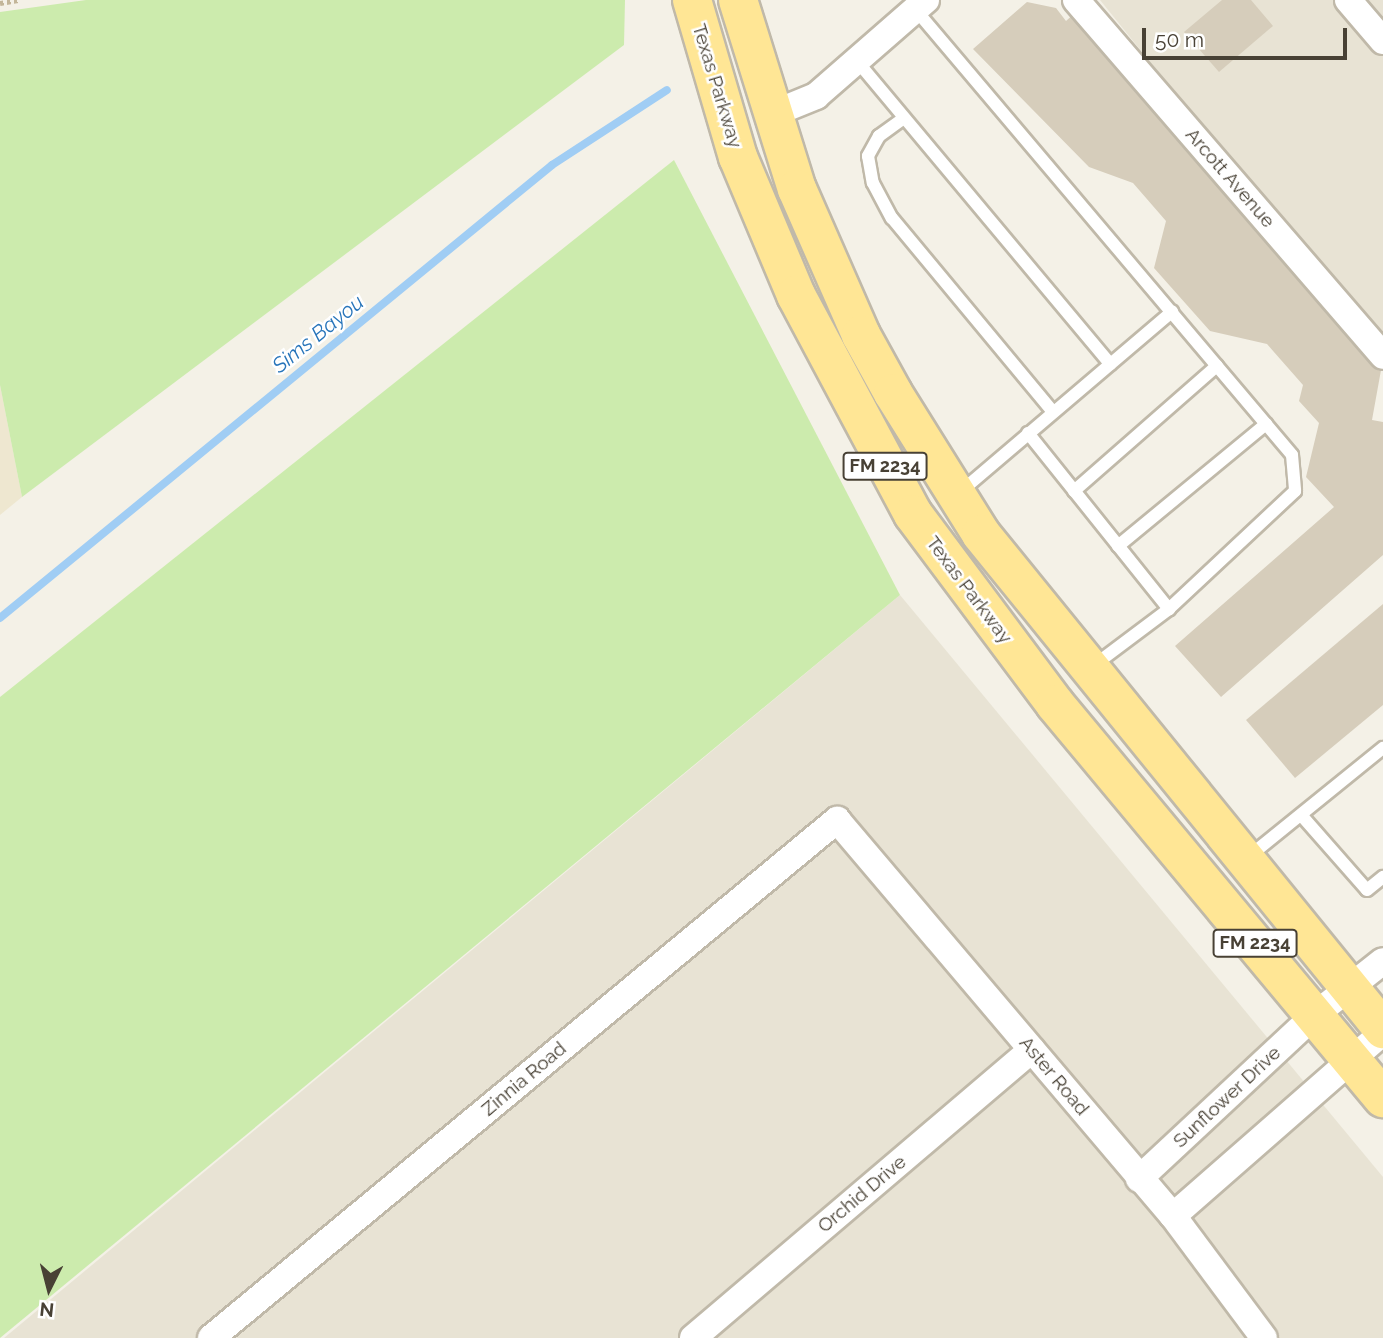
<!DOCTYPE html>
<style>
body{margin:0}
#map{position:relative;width:1383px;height:1338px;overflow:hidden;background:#f4f1e7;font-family:Raleway,sans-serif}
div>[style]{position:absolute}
.residential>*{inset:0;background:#e8e3d4}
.education>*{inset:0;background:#eee7d0}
.green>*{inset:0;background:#ccebad}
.stream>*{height:8px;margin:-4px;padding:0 4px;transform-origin:4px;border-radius:4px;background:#a0cdf4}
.building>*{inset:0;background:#d6cdbb}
.path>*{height:4.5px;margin-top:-2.25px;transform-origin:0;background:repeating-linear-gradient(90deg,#c3b699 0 3.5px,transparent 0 7px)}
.roads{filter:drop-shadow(2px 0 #c0b9a9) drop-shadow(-2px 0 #c0b9a9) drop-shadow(0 2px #c0b9a9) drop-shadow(0 -2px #c0b9a9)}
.service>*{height:12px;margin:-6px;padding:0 6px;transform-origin:6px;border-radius:6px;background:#fff}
.minor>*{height:26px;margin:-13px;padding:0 13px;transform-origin:13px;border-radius:13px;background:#fff}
.primary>*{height:38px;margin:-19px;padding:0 19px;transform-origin:19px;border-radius:19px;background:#ffe695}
span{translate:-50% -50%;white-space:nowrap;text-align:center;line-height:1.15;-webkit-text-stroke:5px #fff;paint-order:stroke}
.shield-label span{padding:2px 5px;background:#fff;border:2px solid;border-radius:5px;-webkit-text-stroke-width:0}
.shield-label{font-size:18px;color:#484135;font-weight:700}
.street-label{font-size:19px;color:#484135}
.water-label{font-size:21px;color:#2875ba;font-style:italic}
.north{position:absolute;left:14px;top:1254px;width:70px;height:70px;-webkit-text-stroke:5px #fff;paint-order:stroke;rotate:186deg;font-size:19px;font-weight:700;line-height:28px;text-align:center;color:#484135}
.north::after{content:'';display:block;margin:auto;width:24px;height:32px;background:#484135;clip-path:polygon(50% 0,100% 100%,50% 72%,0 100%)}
.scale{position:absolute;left:1142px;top:28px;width:205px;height:32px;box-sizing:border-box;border:4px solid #484135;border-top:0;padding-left:9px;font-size:21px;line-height:24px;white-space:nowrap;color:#484135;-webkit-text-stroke:5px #fff;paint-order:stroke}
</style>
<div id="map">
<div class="residential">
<i style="clip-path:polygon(1100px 0,1383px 0,1383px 350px)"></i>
<i style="clip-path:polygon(900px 595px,1383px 1177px,1383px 1338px,4px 1338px)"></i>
</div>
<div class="education">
<i style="clip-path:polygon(0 385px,22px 497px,0 515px)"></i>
</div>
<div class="green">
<i style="clip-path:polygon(86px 0,625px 0,624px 45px,22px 497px,0 385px,0 12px)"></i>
<i style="clip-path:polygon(674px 160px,900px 595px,0 1338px,0 697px)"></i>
</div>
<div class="stream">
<i style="left:0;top:618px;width:714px;rotate:-39.37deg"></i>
<i style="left:552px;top:165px;width:137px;rotate:-33.1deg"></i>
</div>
<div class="building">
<i style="clip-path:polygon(1222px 0,1251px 0,1273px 26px,1219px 72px,1184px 32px)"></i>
<i style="clip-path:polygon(1027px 2px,1056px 8px,1066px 21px,1076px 12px,1383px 359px,1372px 420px,1383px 422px,1383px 555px,1221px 697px,1175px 646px,1334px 507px,1306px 477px,1319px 423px,1299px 401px,1303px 385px,1267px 344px,1210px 331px,1154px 268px,1166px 221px,1133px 183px,1089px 167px,973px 49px)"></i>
<i style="clip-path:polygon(1383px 604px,1383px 705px,1295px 778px,1246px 720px)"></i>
</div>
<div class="path">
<i style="left:0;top:3px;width:20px;rotate:-9deg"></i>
</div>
<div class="roads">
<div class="service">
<i style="left:915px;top:9px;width:584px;rotate:49.79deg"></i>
<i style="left:1292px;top:455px;width:36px;rotate:85deg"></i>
<i style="left:1295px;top:491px;width:173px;rotate:136.9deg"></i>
<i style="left:1169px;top:609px;width:95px;rotate:143.1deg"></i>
<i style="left:857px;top:61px;width:395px;rotate:50.1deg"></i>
<i style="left:904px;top:118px;width:31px;rotate:144deg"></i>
<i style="left:879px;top:136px;width:23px;rotate:119deg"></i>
<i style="left:868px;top:156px;width:27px;rotate:80deg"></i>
<i style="left:873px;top:183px;width:40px;rotate:62deg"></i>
<i style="left:892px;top:218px;width:252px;rotate:50.3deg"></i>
<i style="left:1028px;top:433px;width:226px;rotate:51.3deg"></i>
<i style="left:1074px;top:491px;width:190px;rotate:-41.2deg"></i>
<i style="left:959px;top:493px;width:280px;rotate:-40.4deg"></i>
<i style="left:1118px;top:546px;width:192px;rotate:-39.5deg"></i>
<i style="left:1302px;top:816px;width:98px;rotate:48.7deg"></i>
<i style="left:1367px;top:890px;width:21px;rotate:-39deg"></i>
<i style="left:1247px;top:858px;width:175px;rotate:-39deg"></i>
</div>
<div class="minor">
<i style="left:1076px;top:0;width:470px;rotate:49.2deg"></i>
<i style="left:1348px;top:0;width:54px;rotate:49.5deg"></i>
<i style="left:772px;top:114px;width:48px;rotate:-22.2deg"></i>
<i style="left:816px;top:96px;width:146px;rotate:-41.1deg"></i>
<i style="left:1139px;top:1179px;width:242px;rotate:-43deg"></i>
<i style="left:1316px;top:1014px;width:85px;rotate:-38.3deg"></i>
<i style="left:1173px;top:1216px;width:279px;rotate:-41.2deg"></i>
<i style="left:211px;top:1338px;width:813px;rotate:-39.61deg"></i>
<i style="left:837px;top:820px;width:519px;rotate:49.69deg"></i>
<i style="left:1173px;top:1216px;width:152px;rotate:53.3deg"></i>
<i style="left:693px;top:1338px;width:445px;rotate:-40.4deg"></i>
</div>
<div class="primary">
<i style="left:692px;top:0;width:164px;rotate:73.7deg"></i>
<i style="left:738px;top:157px;width:150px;rotate:67.2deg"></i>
<i style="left:796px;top:295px;width:248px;rotate:61.9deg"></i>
<i style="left:913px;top:514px;width:237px;rotate:53.2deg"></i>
<i style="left:1055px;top:704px;width:513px;rotate:50.22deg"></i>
<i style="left:738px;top:0;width:198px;rotate:72.7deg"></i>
<i style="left:797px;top:189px;width:159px;rotate:66.3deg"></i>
<i style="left:861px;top:335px;width:66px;rotate:61.1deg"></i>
<i style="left:893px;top:393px;width:166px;rotate:58deg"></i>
<i style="left:981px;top:534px;width:638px;rotate:50.92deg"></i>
</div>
</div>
<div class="shield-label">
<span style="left:885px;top:466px">FM 2234</span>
<span style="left:1255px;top:943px">FM 2234</span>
</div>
<div class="street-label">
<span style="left:717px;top:86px;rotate:73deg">Texas Parkway</span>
<span style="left:1230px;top:178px;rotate:49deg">Arcott Avenue</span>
<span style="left:969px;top:590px;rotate:53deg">Texas Parkway</span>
<span style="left:1054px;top:1076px;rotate:50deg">Aster Road</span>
<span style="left:524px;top:1079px;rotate:-40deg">Zinnia Road</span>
<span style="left:1227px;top:1097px;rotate:-43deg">Sunflower Drive</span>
<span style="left:862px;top:1194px;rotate:-40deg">Orchid Drive</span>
</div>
<div class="water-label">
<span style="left:318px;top:334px;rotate:-39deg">Sims Bayou</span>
</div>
<div class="north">N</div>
<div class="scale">50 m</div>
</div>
